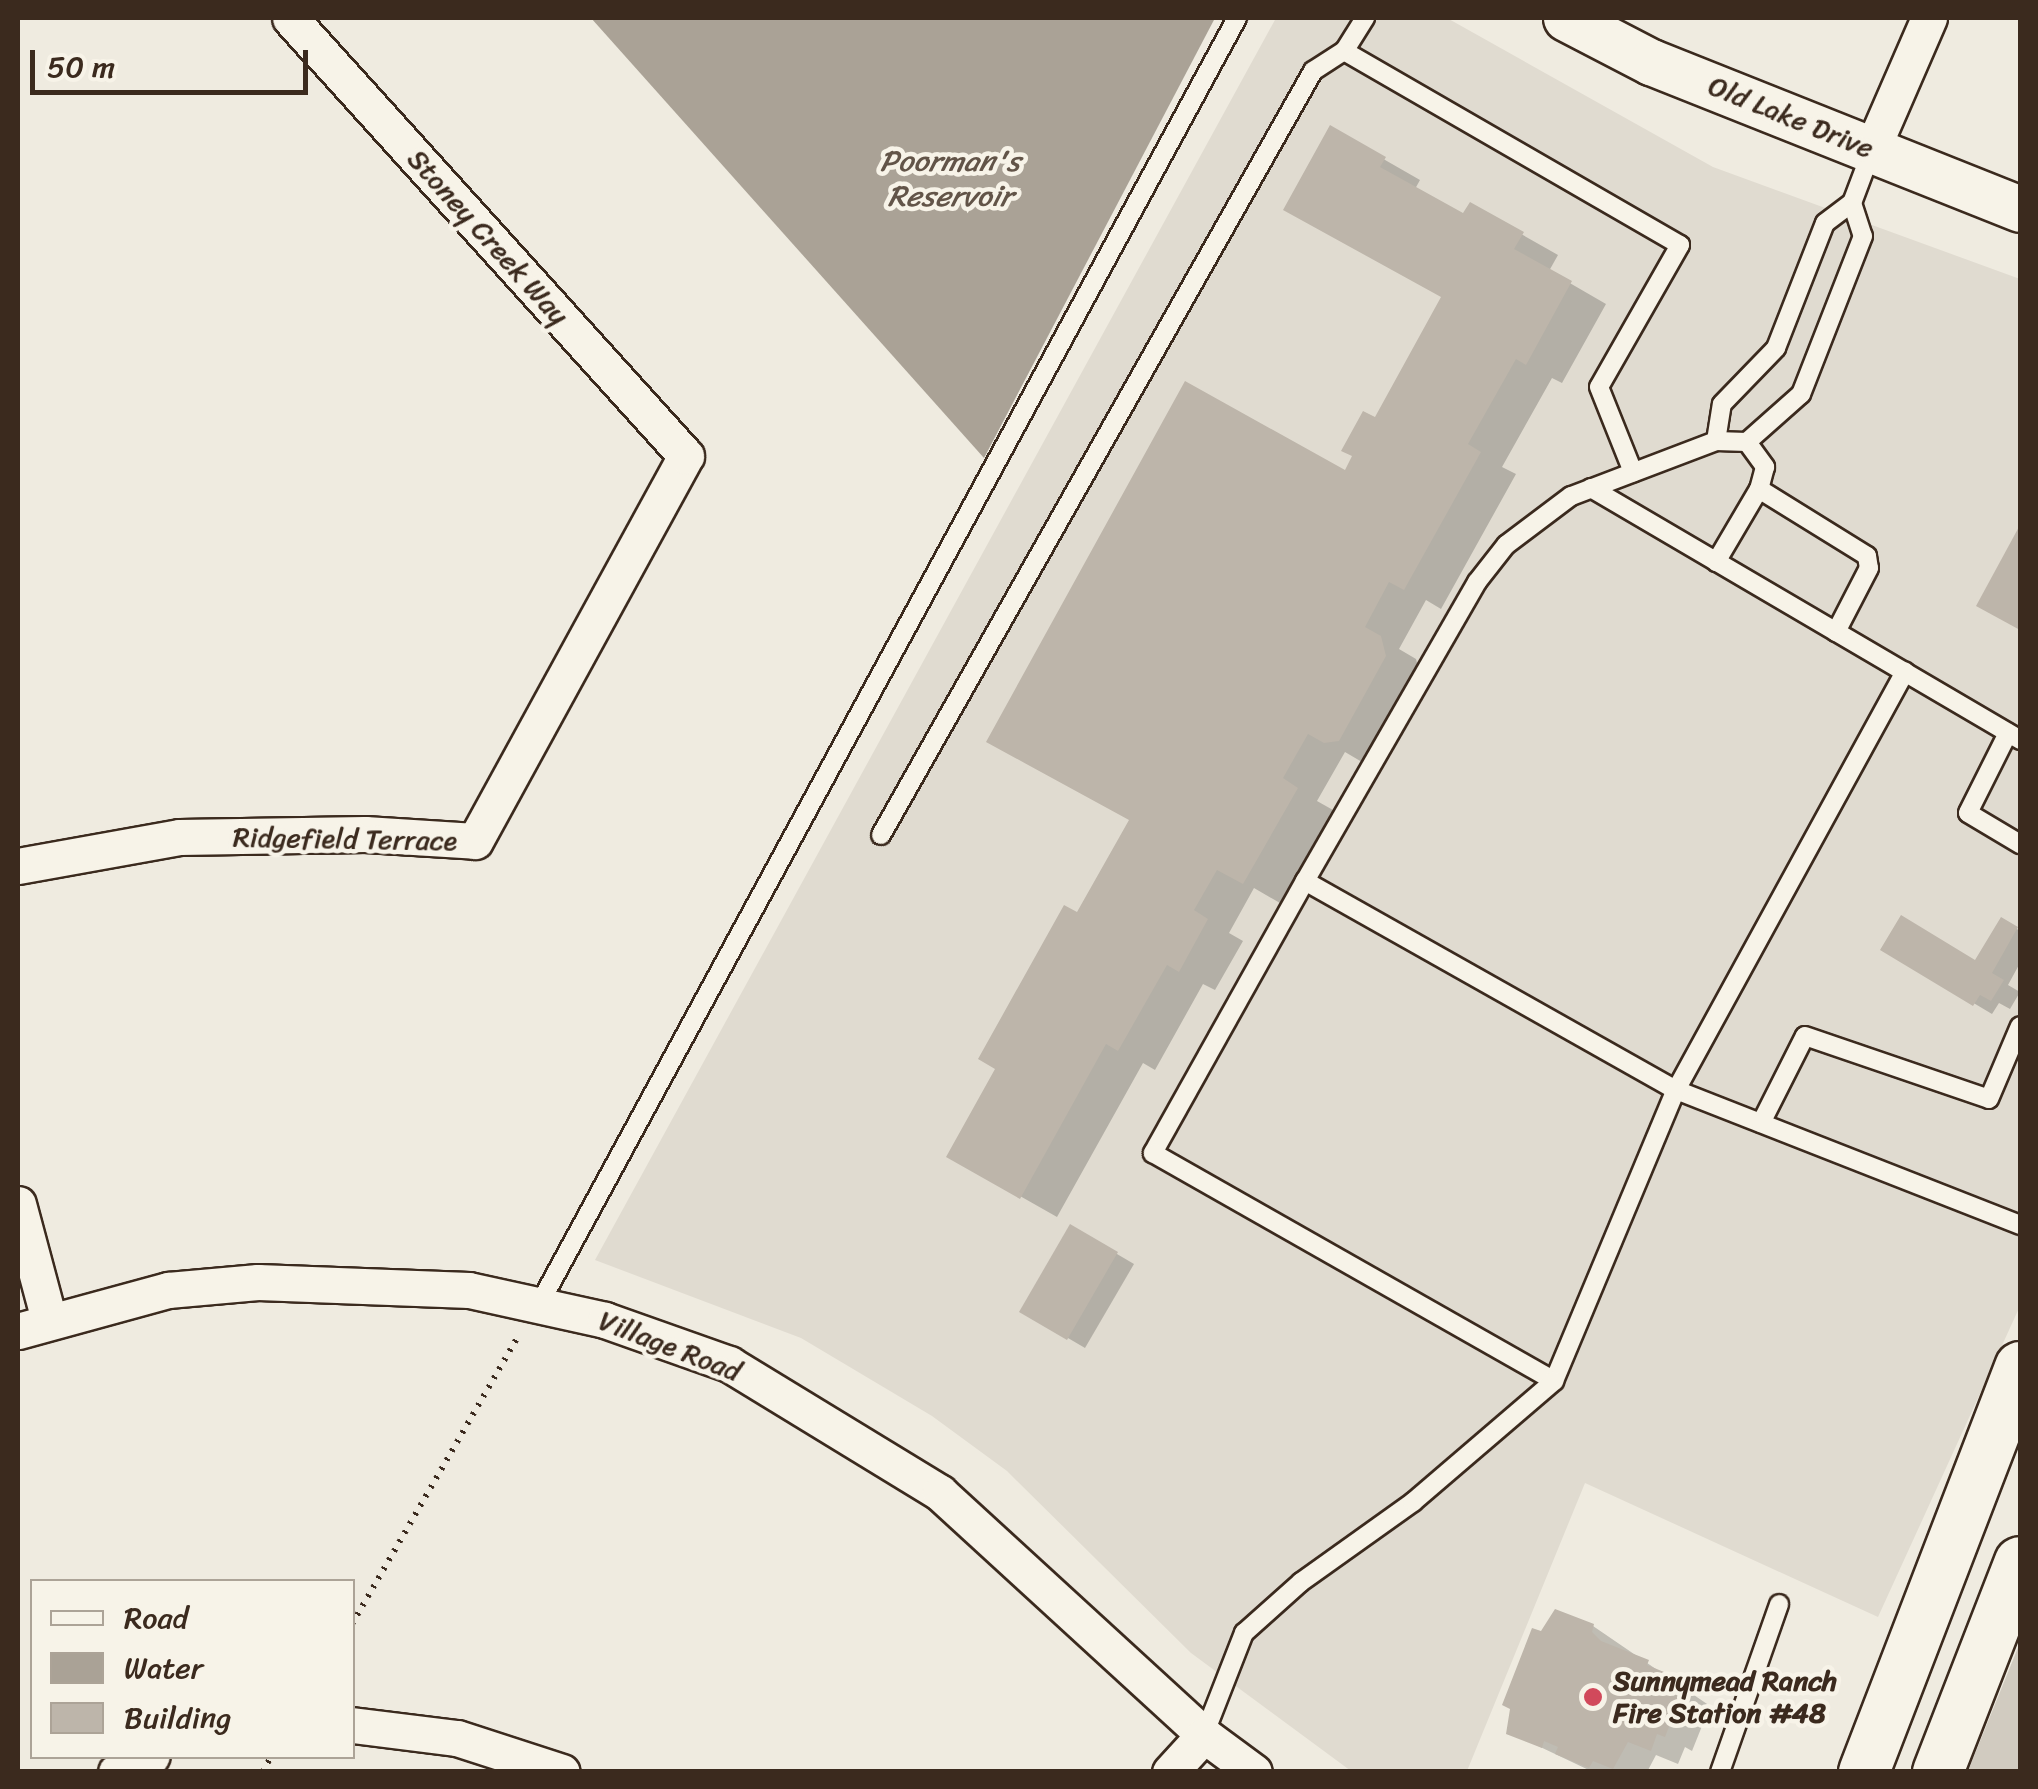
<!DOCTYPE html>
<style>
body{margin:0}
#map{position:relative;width:2038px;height:1789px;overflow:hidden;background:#efebe0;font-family:Sriracha,sans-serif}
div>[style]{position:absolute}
.built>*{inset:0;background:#e0dbd0}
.green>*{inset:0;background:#d1cbc0}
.water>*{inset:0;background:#aaa296}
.shadow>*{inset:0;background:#0003}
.building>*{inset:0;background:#bdb5aa}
.path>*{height:6px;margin-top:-3px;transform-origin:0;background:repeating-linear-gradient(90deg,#3b2a1e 0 2.5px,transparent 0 10.5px)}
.roads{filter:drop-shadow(2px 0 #3b2a1e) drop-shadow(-2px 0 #3b2a1e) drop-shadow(0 2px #3b2a1e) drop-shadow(0 -2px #3b2a1e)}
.service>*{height:18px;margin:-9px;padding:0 9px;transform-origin:9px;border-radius:9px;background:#f7f3e8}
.minor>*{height:35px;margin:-17.5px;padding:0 17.5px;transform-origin:17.5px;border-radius:17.5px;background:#f7f3e8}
.tertiary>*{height:45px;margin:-22.5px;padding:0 22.5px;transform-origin:22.5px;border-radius:22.5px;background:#f7f3e8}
.secondary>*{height:50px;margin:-25px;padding:0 25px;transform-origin:25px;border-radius:25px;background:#f7f3e8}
.dots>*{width:28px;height:28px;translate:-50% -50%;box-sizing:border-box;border:5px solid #f7f3e8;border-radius:50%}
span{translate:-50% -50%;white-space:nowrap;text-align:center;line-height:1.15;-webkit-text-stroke:9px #f7f3e8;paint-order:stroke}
.street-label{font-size:28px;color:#3b2a1e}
.poi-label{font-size:28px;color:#3b2a1e;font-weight:700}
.left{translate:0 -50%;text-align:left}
.water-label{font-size:30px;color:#625448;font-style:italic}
.frame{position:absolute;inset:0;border:20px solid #3b2a1e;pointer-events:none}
.legend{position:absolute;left:30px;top:1579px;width:325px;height:180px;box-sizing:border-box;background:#f7f3e8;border:2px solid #aca397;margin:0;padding:12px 18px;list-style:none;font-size:30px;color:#3b2a1e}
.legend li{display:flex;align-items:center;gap:20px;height:50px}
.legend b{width:50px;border:2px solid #aca397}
.scale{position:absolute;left:30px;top:50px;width:278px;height:45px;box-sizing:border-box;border:5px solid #3b2a1e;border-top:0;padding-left:12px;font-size:30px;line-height:35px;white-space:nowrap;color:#3b2a1e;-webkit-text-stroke:8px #f7f3e8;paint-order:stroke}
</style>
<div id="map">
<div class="built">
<i style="clip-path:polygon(1276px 18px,1447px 18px,1713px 167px,2020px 279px,2020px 1306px,1878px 1617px,1585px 1483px,1467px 1771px,1351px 1771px,1191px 1653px,1007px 1471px,932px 1416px,801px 1338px,595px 1260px)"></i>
</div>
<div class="green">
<i style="clip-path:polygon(2020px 1642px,2020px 1771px,1968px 1771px,2019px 1645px)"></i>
</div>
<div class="water">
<i style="clip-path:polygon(591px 18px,1215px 18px,984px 458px)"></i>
</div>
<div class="shadow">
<i style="clip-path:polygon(1331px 129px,1420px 180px,1415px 189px,1464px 216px,1470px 205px,1558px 255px,1549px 271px,1606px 304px,1562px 383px,1552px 378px,1502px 467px,1516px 474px,1441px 609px,1426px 600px,1399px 649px,1416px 659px,1421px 678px,1375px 760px,1362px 762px,1345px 752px,1317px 801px,1333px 810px,1280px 903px,1254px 888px,1229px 933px,1243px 941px,1215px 990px,1203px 984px,1155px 1070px,1143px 1063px,1057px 1217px,949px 1156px,1078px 916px,1346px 473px,1444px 297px)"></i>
<i style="clip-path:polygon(2002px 920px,2020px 931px,2020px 963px,2008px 985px,2020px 992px,2010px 1009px,1999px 1003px,1992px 1014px,1883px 949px,1976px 963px)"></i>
<i style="clip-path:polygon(1071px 1227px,1134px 1264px,1085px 1348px,1022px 1311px)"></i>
<i style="clip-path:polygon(1593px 1626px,1710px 1706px,1692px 1751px,1685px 1747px,1678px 1764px,1656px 1755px,1647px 1772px,1593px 1772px,1509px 1732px,1542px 1634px)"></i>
</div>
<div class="building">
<i style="clip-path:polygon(1330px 125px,1386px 157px,1380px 167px,1463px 213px,1470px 202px,1524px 232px,1514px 249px,1572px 281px,1526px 365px,1516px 359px,1468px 444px,1481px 452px,1404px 590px,1389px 582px,1365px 627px,1381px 636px,1386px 656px,1339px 741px,1324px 743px,1308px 734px,1283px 778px,1298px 788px,1243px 884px,1217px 870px,1194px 910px,1208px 919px,1179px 972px,1167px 965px,1118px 1051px,1106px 1044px,1020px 1199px,946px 1157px,995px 1069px,978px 1059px,1064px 905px,1077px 912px,1129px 820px,986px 742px,1185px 381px,1345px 470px,1352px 456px,1341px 451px,1363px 411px,1375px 417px,1441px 297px,1283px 210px)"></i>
<i style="clip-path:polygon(2020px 525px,2020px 630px,1976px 606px)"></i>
<i style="clip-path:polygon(1901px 915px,1975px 960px,2001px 917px,2018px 927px,1992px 973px,2004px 980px,1991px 1001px,1980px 995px,1973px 1006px,1880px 950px)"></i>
<i style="clip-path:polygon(1070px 1224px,1118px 1252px,1067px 1340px,1019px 1312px)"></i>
<i style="clip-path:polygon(1555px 1609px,1594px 1624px,1592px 1632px,1601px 1641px,1649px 1660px,1647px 1665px,1664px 1672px,1662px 1680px,1684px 1688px,1665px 1737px,1657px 1734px,1651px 1751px,1628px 1742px,1613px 1769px,1593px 1761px,1589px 1768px,1555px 1754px,1558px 1747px,1544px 1741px,1542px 1748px,1506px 1734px,1510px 1709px,1502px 1705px,1532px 1628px,1541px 1631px)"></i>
</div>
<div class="path">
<i style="left:352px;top:1624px;width:334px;rotate:-60deg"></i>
<i style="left:263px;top:1772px;width:18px;rotate:-63deg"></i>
</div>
<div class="roads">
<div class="service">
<i style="left:1365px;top:18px;width:39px;rotate:122deg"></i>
<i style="left:1344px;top:51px;width:388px;rotate:30deg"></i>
<i style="left:1680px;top:245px;width:163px;rotate:119.7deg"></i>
<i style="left:1599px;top:387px;width:92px;rotate:68.2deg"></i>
<i style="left:1852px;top:203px;width:35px;rotate:72deg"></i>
<i style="left:1863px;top:236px;width:170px;rotate:111.4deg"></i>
<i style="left:1801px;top:394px;width:72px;rotate:138.4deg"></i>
<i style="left:1747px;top:442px;width:31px;rotate:-178deg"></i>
<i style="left:1716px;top:441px;width:37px;rotate:-81deg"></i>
<i style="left:1722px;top:404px;width:78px;rotate:-46deg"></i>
<i style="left:1776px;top:348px;width:134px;rotate:-68.6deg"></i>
<i style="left:1825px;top:223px;width:34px;rotate:-37deg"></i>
<i style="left:1852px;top:203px;width:57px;rotate:-69.3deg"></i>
<i style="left:1716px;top:441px;width:155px;rotate:159.2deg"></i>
<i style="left:1571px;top:496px;width:81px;rotate:143deg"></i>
<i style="left:1506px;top:545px;width:47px;rotate:128.1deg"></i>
<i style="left:1477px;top:582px;width:345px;rotate:119.9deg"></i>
<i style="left:1305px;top:881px;width:426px;rotate:29.4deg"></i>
<i style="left:1676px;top:1090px;width:370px;rotate:21.4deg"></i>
<i style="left:1747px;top:442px;width:31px;rotate:54deg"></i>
<i style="left:1765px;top:467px;width:23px;rotate:105deg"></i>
<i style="left:1759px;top:489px;width:127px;rotate:31.8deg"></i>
<i style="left:1867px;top:556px;width:12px;rotate:81deg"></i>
<i style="left:1869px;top:568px;width:72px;rotate:117.3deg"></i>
<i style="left:1591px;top:488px;width:498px;rotate:30.4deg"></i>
<i style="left:1716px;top:562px;width:85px;rotate:-59.5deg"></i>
<i style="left:2008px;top:733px;width:89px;rotate:116.6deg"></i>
<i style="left:1968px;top:813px;width:61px;rotate:30.8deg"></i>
<i style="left:881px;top:835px;width:878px;rotate:-60.51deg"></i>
<i style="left:1313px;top:71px;width:37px;rotate:-33deg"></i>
<i style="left:1305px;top:881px;width:312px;rotate:119.2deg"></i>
<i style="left:1153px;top:1153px;width:461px;rotate:29.6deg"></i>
<i style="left:1554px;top:1381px;width:316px;rotate:-67.3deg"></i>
<i style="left:1676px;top:1090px;width:477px;rotate:-61.3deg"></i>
<i style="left:1761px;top:1123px;width:97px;rotate:-63.2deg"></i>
<i style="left:1805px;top:1036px;width:194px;rotate:18.9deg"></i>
<i style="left:1989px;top:1099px;width:79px;rotate:-67deg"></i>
<i style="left:541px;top:1301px;width:1460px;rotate:-61.52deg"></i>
<i style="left:1204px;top:1735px;width:110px;rotate:-68.6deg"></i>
<i style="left:1244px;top:1633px;width:76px;rotate:-41.8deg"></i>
<i style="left:1301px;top:1582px;width:138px;rotate:-35.5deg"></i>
<i style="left:1413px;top:1502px;width:186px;rotate:-40.6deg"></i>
<i style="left:1720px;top:1772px;width:178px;rotate:-70.6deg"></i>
</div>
<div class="minor">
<i style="left:1872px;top:149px;width:143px;rotate:-66.5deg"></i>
<i style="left:18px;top:866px;width:164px;rotate:-10.2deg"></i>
<i style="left:179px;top:837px;width:186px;rotate:-0.9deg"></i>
<i style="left:365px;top:834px;width:110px;rotate:3.6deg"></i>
<i style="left:475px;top:841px;width:439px;rotate:-61.3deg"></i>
<i style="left:686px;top:456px;width:590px;rotate:-132.12deg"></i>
<i style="left:18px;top:1204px;width:120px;rotate:75deg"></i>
<i style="left:18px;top:1331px;width:156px;rotate:-15.3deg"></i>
<i style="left:168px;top:1290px;width:90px;rotate:-5.1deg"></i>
<i style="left:258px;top:1282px;width:211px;rotate:2.2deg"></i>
<i style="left:469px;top:1290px;width:139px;rotate:12.4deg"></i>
<i style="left:605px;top:1320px;width:132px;rotate:19.5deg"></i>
<i style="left:729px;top:1364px;width:247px;rotate:31.4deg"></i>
<i style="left:940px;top:1493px;width:358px;rotate:42.5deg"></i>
<i style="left:1204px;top:1735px;width:62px;rotate:36.5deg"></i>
<i style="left:352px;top:1725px;width:106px;rotate:7.1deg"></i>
<i style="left:457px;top:1738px;width:110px;rotate:17.9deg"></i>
<i style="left:116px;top:1772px;width:39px;rotate:-24deg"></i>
<i style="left:1170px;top:1772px;width:50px;rotate:-47.4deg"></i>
</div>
<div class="tertiary">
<i style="left:1566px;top:18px;width:96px;rotate:27.4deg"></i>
<i style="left:1651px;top:62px;width:397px;rotate:21.7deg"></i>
</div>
<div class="secondary">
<i style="left:1864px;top:1772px;width:434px;rotate:-68.9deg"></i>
<i style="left:1938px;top:1772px;width:225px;rotate:-68.7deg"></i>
</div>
</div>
<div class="dots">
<i style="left:1593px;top:1697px;background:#d1495b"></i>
</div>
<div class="street-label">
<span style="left:1791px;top:117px;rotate:22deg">Old Lake Drive</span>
<span style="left:488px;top:237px;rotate:48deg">Stoney Creek Way</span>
<span style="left:345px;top:839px;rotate:1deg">Ridgefield Terrace</span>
<span style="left:670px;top:1346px;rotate:21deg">Village Road</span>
</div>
<div class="poi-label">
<span class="left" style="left:1613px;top:1697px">Sunnymead Ranch<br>Fire Station #48</span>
</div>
<div class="water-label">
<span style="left:950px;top:178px">Poorman's<br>Reservoir</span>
</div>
<div class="frame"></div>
<ul class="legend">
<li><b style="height:12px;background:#f7f3e8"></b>Road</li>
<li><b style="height:28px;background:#aaa296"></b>Water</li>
<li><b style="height:28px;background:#bdb5aa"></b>Building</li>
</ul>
<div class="scale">50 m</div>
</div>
